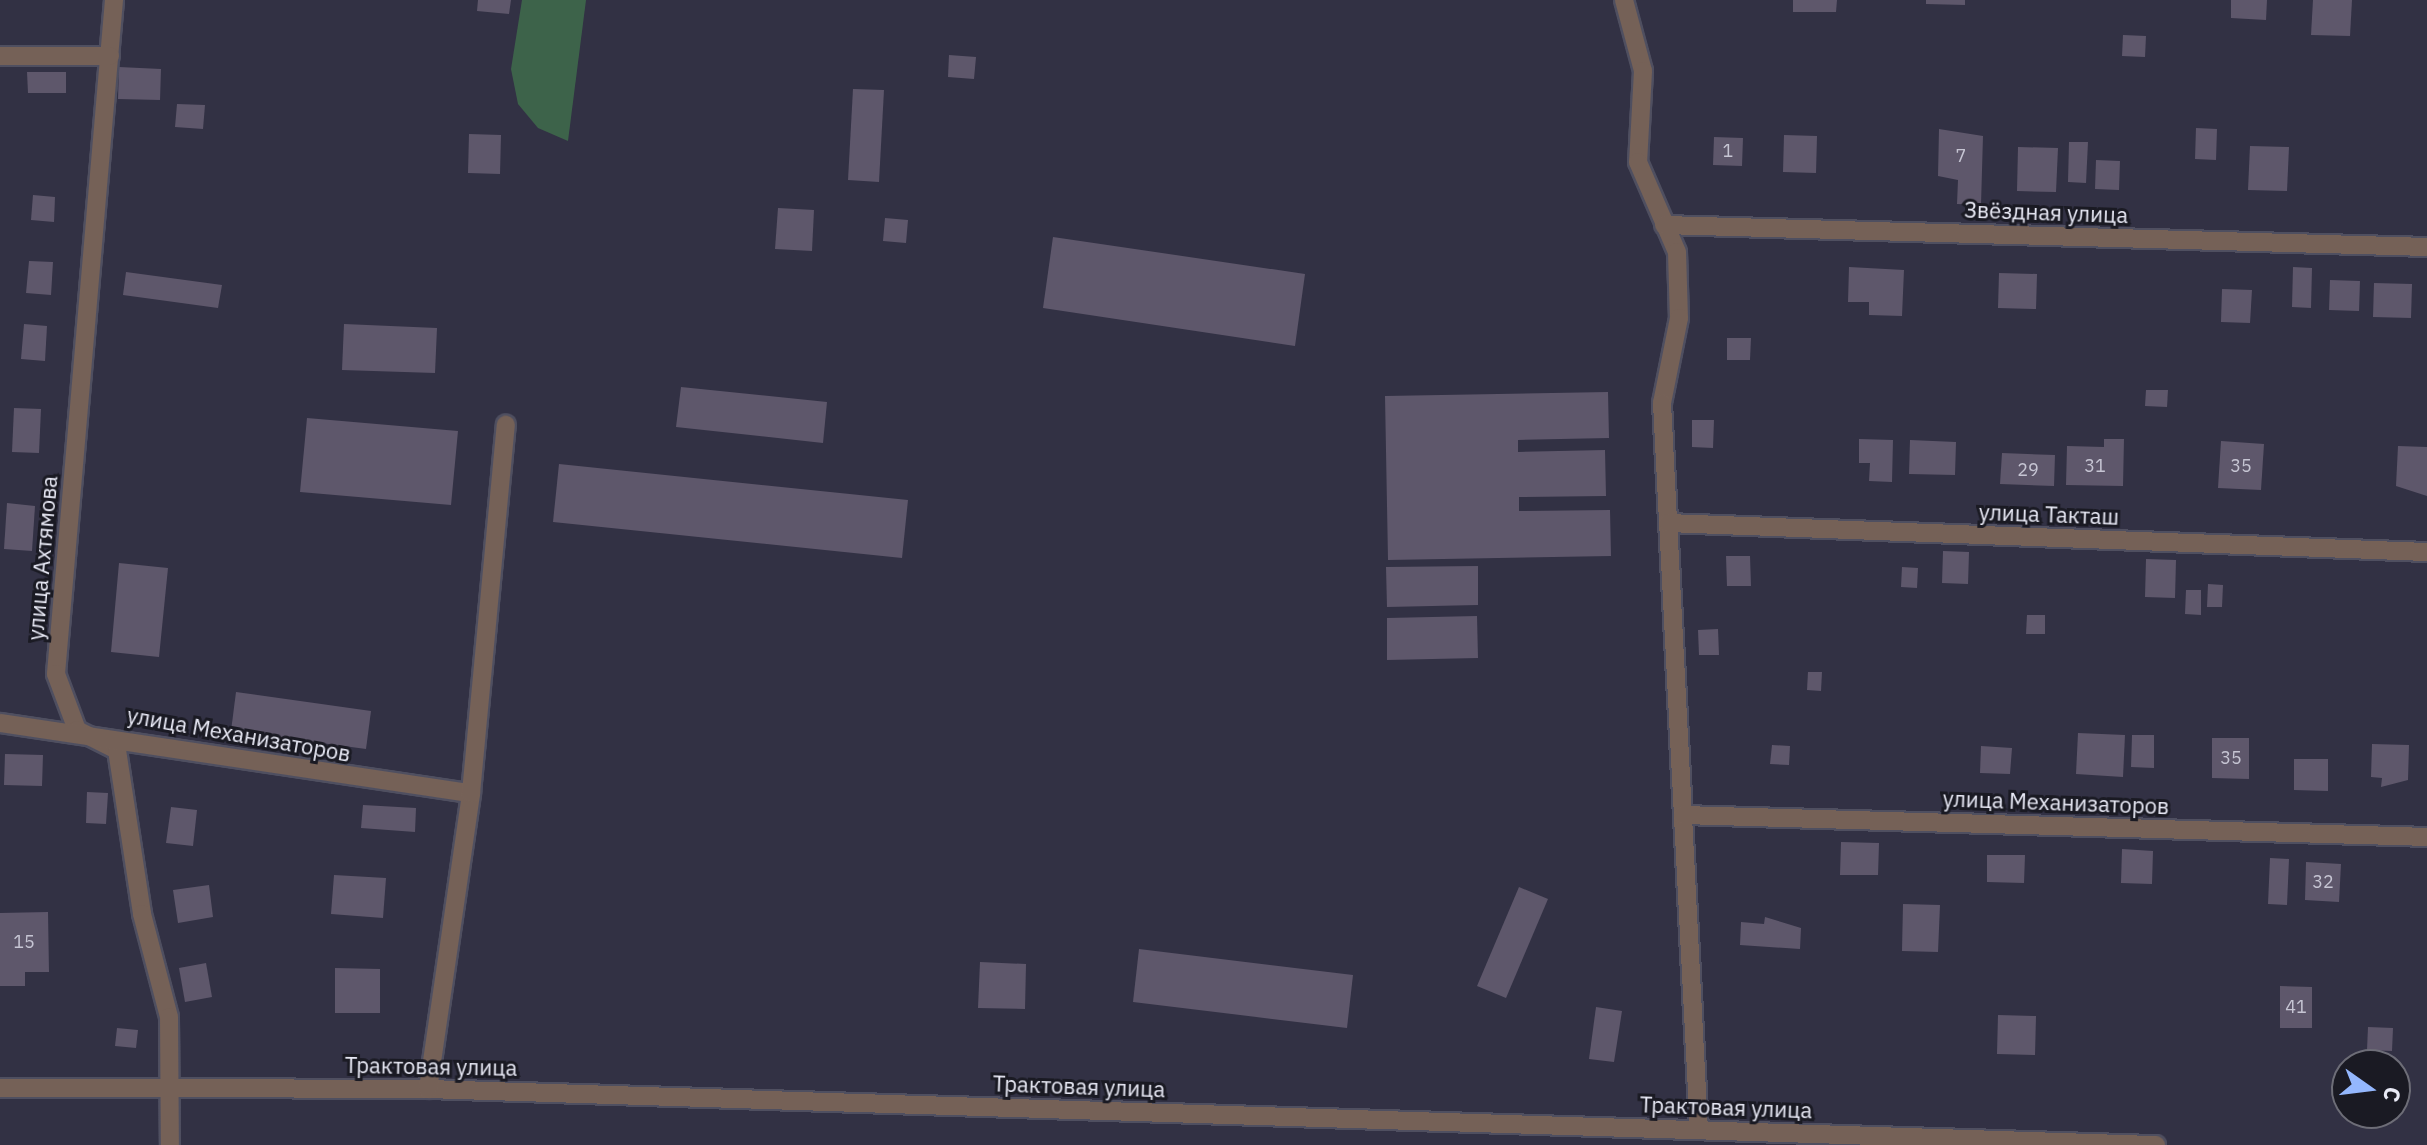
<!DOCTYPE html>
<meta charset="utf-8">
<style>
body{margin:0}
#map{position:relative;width:2427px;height:1145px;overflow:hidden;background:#323144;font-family:"IBM Plex Sans",sans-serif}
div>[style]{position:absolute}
.green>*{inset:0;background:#3d634a}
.building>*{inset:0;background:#5e576b}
.roads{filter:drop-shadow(2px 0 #4f4f60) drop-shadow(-2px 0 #4f4f60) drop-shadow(0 2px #4f4f60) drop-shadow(0 -2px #4f4f60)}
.street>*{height:18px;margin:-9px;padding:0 9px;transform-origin:9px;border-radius:9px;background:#756157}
span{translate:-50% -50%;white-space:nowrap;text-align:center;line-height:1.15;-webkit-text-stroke:6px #1a1a23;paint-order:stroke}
.number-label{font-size:18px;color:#c6c5d3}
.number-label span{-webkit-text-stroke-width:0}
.street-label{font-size:22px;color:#e9eaf6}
.north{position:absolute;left:2331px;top:1049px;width:80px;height:80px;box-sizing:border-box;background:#1a1a23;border:2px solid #6d6d77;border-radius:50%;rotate:104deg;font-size:22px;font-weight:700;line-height:32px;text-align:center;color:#e9eaf6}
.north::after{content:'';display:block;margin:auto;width:28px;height:36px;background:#94b7fd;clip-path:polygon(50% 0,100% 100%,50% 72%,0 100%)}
</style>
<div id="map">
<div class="green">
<i style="clip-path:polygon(522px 0,586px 0,568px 141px,538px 128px,518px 104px,511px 69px)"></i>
</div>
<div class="building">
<i style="clip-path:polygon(478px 0,511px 0,509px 14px,477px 11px)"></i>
<i style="clip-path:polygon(1793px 0,1837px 0,1836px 12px,1793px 12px)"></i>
<i style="clip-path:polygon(1926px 0,1965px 0,1965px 5px,1926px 4px)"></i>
<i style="clip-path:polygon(2231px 0,2267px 0,2266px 20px,2231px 18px)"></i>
<i style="clip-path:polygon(2313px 0,2352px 0,2350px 36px,2311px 35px)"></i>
<i style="clip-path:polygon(2123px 35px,2146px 36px,2145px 57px,2122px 56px)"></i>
<i style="clip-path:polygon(949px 55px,976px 57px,974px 79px,948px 77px)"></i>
<i style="clip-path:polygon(119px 67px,161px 69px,160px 100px,118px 99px)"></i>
<i style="clip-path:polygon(27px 72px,66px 72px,66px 93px,28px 93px)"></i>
<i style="clip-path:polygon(853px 89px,884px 90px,879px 182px,848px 180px)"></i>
<i style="clip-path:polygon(177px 104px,205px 105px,203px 129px,175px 127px)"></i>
<i style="clip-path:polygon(2196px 128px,2217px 129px,2216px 160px,2195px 159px)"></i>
<i style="clip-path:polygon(1939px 129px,1983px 136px,1981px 205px,1957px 204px,1958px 180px,1938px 176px)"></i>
<i style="clip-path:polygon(469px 134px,501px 135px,500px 174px,468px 173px)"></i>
<i style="clip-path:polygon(1784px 135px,1817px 136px,1816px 173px,1783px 172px)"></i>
<i style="clip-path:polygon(1714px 137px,1743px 138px,1742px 166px,1713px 165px)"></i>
<i style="clip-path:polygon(2069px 142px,2088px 142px,2086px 183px,2068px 182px)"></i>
<i style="clip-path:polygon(2250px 146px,2289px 147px,2287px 191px,2248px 190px)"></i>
<i style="clip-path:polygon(2018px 147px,2058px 148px,2056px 192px,2017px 191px)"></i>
<i style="clip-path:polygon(2096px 160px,2120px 161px,2119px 190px,2095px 189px)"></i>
<i style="clip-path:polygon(33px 195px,55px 197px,54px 222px,31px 220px)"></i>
<i style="clip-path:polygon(778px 208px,814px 210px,812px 251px,775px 249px)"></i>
<i style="clip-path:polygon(885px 218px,908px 220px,906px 243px,883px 241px)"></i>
<i style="clip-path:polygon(1053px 237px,1305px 274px,1295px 346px,1043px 308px)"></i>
<i style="clip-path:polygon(29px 261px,53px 262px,51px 295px,26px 293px)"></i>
<i style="clip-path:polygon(1849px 267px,1904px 270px,1902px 316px,1869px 315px,1869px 302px,1848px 302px)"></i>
<i style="clip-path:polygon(2293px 267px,2312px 268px,2311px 308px,2292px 307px)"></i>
<i style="clip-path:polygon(126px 272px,222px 285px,218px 308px,123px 295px)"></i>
<i style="clip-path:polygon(1999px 273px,2037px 274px,2036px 309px,1998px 308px)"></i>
<i style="clip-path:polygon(2330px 280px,2360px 281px,2359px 311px,2329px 310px)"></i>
<i style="clip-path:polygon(2374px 283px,2412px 284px,2411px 318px,2373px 317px)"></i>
<i style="clip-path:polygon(2222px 289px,2252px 290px,2250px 323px,2221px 322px)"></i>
<i style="clip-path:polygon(24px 324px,47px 326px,45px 361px,21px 359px)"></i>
<i style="clip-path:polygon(344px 324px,437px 328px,435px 373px,342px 370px)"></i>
<i style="clip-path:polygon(1727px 338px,1751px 338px,1750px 360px,1727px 360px)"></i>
<i style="clip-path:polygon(681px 387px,827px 402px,823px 443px,676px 427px)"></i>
<i style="clip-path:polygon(2146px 390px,2168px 390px,2167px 407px,2145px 406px)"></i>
<i style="clip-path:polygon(1608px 392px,1609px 438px,1518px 440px,1518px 452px,1605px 450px,1606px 496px,1519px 497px,1519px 511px,1610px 510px,1611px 556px,1388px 560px,1385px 396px)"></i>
<i style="clip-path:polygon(14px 408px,41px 409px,39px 453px,12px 452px)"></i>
<i style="clip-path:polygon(307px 418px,458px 431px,451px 505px,300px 492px)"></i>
<i style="clip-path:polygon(1692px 420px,1714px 420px,1713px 448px,1692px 447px)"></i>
<i style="clip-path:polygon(1859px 439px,1893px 440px,1892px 482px,1869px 481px,1870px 463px,1859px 463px)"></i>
<i style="clip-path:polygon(2104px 439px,2124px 439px,2123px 486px,2066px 485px,2067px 446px,2104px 447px)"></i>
<i style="clip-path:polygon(1910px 440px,1956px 442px,1955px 475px,1909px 474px)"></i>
<i style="clip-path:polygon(2221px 441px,2264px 444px,2261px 490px,2218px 488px)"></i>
<i style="clip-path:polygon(2398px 446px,2427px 447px,2427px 496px,2396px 486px)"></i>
<i style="clip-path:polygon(2002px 453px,2055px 455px,2054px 486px,2000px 484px)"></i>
<i style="clip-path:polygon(559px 464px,908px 500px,902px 558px,553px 522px)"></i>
<i style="clip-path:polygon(7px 503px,35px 506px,32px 551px,4px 549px)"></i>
<i style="clip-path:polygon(1943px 551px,1969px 552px,1968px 584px,1942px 583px)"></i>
<i style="clip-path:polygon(1726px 556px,1750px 556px,1751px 586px,1727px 586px)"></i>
<i style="clip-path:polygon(2146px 559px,2176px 560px,2175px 598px,2145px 597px)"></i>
<i style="clip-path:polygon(119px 563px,168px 568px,159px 657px,111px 652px)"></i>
<i style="clip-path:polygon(1478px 566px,1478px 605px,1387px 607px,1386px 567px)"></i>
<i style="clip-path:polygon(1902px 567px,1918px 568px,1917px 588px,1901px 587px)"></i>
<i style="clip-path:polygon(2208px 584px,2223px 585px,2222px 607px,2207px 607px)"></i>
<i style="clip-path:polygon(2186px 590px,2201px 590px,2201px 615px,2185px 614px)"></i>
<i style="clip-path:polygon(2027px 615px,2045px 615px,2045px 634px,2026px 634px)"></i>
<i style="clip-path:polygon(1477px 616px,1478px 658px,1387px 660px,1387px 618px)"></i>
<i style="clip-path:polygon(1718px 629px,1719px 655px,1699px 655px,1698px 630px)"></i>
<i style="clip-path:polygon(1808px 672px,1822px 672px,1821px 691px,1807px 690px)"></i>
<i style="clip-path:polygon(236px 692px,371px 711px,366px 749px,231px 731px)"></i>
<i style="clip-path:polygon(2078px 733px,2125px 735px,2123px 777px,2076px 774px)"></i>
<i style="clip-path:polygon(2132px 735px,2154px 735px,2154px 768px,2131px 767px)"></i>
<i style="clip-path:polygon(2212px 738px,2249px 738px,2249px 779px,2212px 778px)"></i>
<i style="clip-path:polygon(2372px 744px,2409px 745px,2408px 780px,2381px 787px,2382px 778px,2371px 777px)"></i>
<i style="clip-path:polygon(1772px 745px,1790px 746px,1789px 765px,1770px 764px)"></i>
<i style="clip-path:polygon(1981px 746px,2012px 748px,2010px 774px,1980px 773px)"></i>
<i style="clip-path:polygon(5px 754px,43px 755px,42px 786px,4px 785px)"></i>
<i style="clip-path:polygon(2294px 759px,2328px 759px,2328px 791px,2294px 790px)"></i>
<i style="clip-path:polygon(87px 792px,108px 793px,106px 824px,86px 823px)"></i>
<i style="clip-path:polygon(363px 805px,416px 808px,415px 832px,361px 828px)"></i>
<i style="clip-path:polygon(171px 807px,197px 810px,193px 846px,166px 843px)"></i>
<i style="clip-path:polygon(1841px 842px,1879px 843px,1878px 875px,1840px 875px)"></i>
<i style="clip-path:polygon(2122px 849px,2153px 851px,2152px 884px,2121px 883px)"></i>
<i style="clip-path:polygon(1987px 855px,2025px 855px,2024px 883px,1987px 882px)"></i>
<i style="clip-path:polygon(2270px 858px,2289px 859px,2287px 905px,2268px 904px)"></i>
<i style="clip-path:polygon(2306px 862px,2341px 864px,2339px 902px,2305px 900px)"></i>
<i style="clip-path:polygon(334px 875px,386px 878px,383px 918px,331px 914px)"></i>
<i style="clip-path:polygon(209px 885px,213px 917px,178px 923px,173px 890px)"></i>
<i style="clip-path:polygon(1519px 887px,1548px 899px,1506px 998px,1477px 986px)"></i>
<i style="clip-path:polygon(1903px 904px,1940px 905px,1938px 952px,1902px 951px)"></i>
<i style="clip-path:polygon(48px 912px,49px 972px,25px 972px,25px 986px,0 986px,0 913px)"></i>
<i style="clip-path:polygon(1765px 917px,1801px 928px,1800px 949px,1740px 945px,1741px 922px,1764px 924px)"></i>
<i style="clip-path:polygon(1139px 949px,1353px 975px,1347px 1028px,1133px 1002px)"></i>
<i style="clip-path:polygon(980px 962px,1026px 964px,1025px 1009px,978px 1008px)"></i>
<i style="clip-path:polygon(206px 963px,212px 997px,185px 1002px,179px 968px)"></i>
<i style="clip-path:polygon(335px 968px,380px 969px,380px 1013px,335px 1013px)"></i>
<i style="clip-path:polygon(2280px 986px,2312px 987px,2312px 1028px,2280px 1028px)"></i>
<i style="clip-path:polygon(1596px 1007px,1622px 1011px,1614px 1062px,1589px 1059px)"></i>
<i style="clip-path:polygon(1998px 1015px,2036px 1016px,2035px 1055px,1997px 1054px)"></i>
<i style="clip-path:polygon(2368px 1027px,2393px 1028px,2392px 1051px,2367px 1050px)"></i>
<i style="clip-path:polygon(117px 1028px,138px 1030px,136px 1048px,115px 1046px)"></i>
</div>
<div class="roads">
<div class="street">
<i style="left:114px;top:0;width:676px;rotate:94.92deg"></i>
<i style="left:56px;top:674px;width:60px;rotate:69.4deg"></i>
<i style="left:77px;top:730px;width:45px;rotate:26.6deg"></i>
<i style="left:117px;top:750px;width:166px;rotate:81.3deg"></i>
<i style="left:142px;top:914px;width:106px;rotate:75.3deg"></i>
<i style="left:169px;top:1017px;width:128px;rotate:89.6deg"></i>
<i style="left:1624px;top:0;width:73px;rotate:75deg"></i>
<i style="left:1643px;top:71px;width:91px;rotate:93.1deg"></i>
<i style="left:1638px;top:162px;width:98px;rotate:66.6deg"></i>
<i style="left:1677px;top:252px;width:66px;rotate:88.3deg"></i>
<i style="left:1679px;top:318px;width:87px;rotate:101.3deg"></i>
<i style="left:1662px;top:403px;width:728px;rotate:87.09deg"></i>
<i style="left:0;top:56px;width:110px"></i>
<i style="left:1664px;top:225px;width:763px;rotate:1.65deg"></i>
<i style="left:1668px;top:523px;width:760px;rotate:2.19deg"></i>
<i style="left:0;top:723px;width:476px;rotate:8.5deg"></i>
<i style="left:1683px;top:815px;width:744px;rotate:1.69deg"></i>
<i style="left:0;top:1088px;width:428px;rotate:0.1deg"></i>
<i style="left:428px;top:1089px;width:1729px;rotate:1.86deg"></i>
<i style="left:428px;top:1089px;width:299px;rotate:-81.7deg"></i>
<i style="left:471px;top:793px;width:370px;rotate:-84.6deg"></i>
</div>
</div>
<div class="number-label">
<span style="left:1728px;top:151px">1</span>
<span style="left:1961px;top:156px">7</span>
<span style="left:2095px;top:466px">31</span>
<span style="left:2241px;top:466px">35</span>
<span style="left:2028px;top:470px">29</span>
<span style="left:2231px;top:758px">35</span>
<span style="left:2323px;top:882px">32</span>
<span style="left:24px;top:942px">15</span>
<span style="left:2296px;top:1007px">41</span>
</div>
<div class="street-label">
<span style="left:2046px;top:212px;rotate:2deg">Звёздная улица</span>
<span style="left:2049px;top:514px;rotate:2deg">улица Такташ</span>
<span style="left:42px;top:558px;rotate:-85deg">улица Ахтямова</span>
<span style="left:239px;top:734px;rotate:10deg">улица Механизаторов</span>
<span style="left:2056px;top:802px;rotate:2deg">улица Механизаторов</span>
<span style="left:431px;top:1066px;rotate:1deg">Трактовая улица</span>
<span style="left:1079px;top:1086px;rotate:2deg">Трактовая улица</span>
<span style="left:1726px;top:1107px;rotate:2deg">Трактовая улица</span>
</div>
<div class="north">С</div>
</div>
